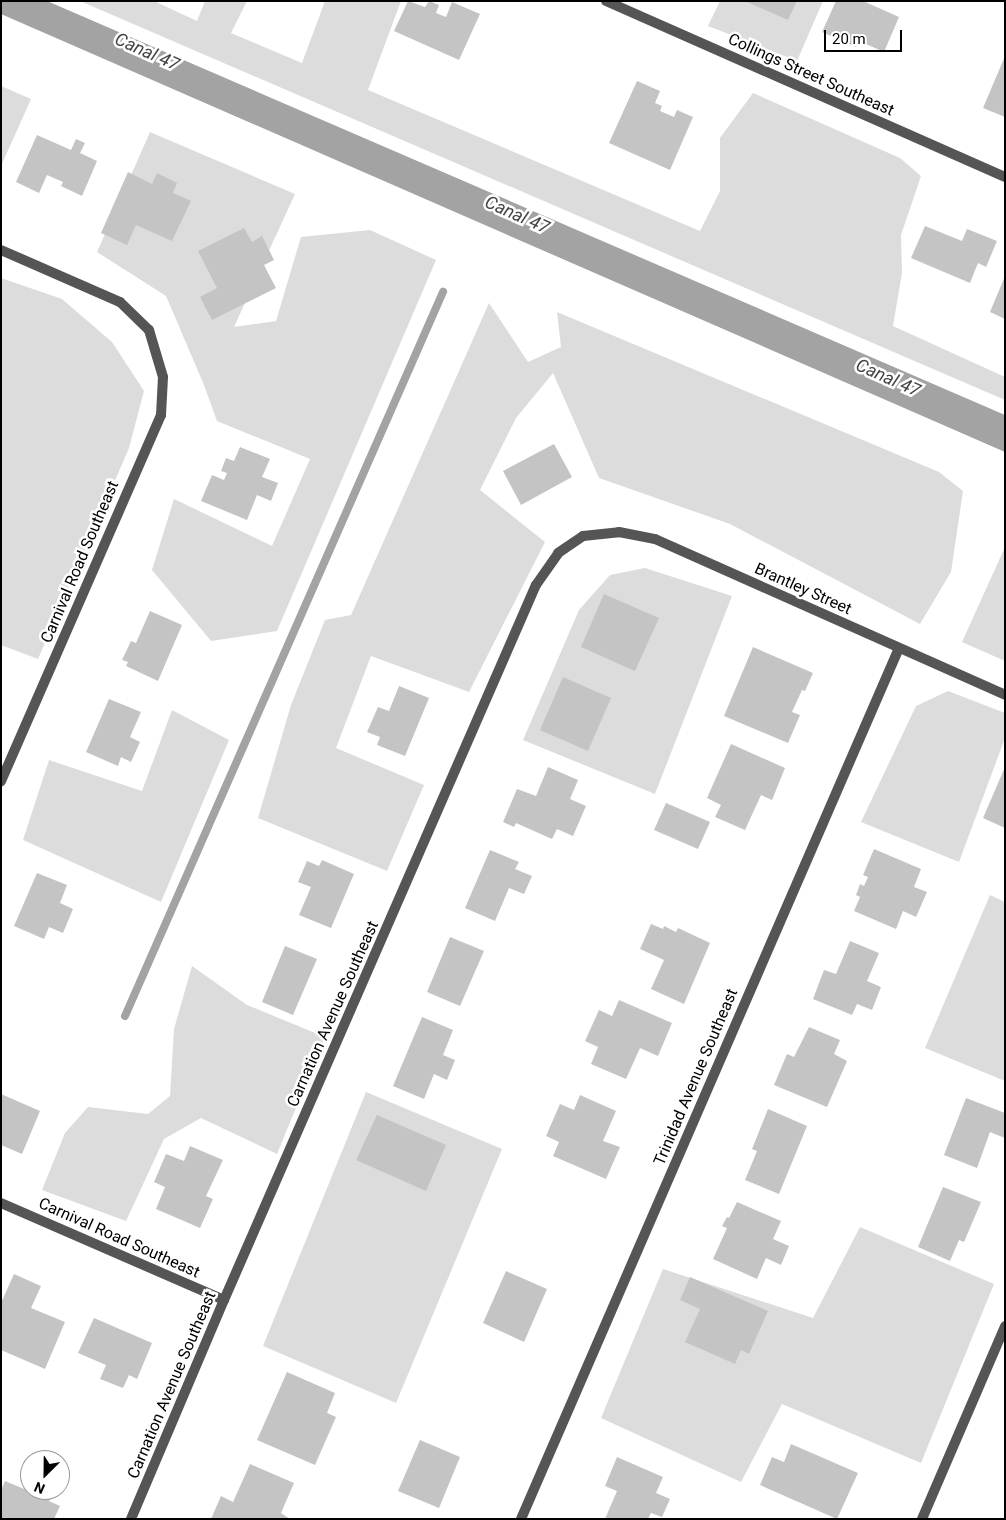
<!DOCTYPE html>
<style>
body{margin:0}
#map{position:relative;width:1006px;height:1520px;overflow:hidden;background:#fff;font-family:Roboto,sans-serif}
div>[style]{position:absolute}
.green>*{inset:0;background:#dcdcdc}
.water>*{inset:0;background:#a3a3a3}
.stream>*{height:8px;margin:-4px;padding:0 4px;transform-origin:4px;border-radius:4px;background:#a3a3a3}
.building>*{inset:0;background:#c4c4c4}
.minor>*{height:10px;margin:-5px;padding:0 5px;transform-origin:5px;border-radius:5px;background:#555}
.tertiary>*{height:10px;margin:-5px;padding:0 5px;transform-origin:5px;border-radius:5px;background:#555}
span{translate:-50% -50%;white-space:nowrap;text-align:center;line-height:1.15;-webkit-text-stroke:5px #fff;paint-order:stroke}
.street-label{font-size:16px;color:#000}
.water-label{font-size:18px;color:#444;font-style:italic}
.frame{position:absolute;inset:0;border:2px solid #000;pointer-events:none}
.north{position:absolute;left:20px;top:1450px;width:50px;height:50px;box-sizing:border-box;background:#fff;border:1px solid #999;border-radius:50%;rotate:203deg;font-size:14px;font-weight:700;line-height:20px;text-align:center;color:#000}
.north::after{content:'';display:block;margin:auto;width:18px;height:22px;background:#000;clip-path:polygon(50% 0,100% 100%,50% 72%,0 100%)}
.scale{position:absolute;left:824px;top:30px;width:78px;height:22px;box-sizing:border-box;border:2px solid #000;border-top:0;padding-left:6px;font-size:15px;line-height:18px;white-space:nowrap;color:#000;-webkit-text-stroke:4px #fff;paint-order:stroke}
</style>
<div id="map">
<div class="green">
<i style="clip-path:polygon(80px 1px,154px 1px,197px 21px,205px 1px,247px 1px,231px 33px,302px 63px,325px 1px,401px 1px,368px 90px,700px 231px,720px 191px,720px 138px,753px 93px,900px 158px,921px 176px,901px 235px,902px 273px,893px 326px,1005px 377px,1005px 400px)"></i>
<i style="clip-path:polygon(720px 1px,823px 1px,797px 61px,708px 26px)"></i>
<i style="clip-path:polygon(1px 86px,31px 99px,1px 166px)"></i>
<i style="clip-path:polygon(150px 132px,295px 194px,234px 327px,276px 321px,301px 237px,370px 230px,436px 260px,277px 631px,211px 641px,152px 570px,174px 499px,272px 546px,310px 459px,217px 421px,204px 385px,166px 296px,97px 252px)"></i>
<i style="clip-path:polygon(1px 278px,62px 299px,112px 342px,144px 391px,129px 448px,38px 659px,1px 645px)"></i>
<i style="clip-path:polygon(489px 303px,528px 362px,561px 347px,557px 312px,939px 472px,963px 491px,951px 572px,920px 624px,730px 524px,599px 478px,553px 373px,516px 418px,480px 490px,545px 542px,469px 692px,371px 656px,336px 748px,424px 785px,387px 871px,258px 818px,291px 705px,325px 620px,351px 615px)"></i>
<i style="clip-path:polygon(1005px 547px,1005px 661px,962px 642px)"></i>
<i style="clip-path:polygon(645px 568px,732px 596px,655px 794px,523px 740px,579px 610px,610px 575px)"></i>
<i style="clip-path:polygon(948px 691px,1005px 713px,1005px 738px,959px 862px,861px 822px,916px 706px)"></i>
<i style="clip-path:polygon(172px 710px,229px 740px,161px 902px,23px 840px,49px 760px,142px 791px)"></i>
<i style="clip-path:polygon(990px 895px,1005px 902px,1005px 1081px,925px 1048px)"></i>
<i style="clip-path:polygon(192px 966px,247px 1005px,325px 1037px,277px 1154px,201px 1118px,164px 1139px,126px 1221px,42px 1190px,65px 1133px,88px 1107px,148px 1114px,170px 1096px,174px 1029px)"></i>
<i style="clip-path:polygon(366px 1092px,502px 1149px,396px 1403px,263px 1346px)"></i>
<i style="clip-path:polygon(860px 1227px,994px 1284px,921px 1463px,782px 1404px,741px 1482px,601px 1418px,663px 1269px,813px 1318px)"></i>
</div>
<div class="water">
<i style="clip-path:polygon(1px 1px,47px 1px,1005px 415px,1005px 452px,1px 14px)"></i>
</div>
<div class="stream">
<i style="left:125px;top:1016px;width:791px;rotate:-66.29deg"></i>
</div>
<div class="building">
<i style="clip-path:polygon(408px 1px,425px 7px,429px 1px,439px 5px,436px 13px,446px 17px,452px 2px,480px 14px,459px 60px,394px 31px)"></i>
<i style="clip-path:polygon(745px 1px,797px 1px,788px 20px)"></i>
<i style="clip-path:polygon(836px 1px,863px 1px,899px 17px,884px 52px,859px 41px,856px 47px,822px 32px)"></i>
<i style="clip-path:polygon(1005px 56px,1005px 117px,983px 108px)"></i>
<i style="clip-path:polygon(637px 81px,660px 91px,655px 103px,662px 106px,660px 111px,674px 117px,677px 110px,693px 117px,670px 170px,609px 143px)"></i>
<i style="clip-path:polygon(37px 135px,71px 150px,76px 139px,85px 143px,80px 153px,97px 161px,82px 196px,61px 186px,63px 182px,47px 175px,39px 193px,16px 182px)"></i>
<i style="clip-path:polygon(128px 172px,152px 184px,157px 173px,177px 183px,173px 193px,191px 201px,172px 241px,136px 225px,127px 245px,101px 233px)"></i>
<i style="clip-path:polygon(925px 226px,962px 241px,967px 229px,997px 241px,986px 267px,978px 263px,970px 283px,911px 258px)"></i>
<i style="clip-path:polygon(244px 228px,252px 242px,262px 236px,274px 260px,264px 265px,276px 288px,212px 320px,200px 297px,217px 288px,198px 251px)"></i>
<i style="clip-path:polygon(1005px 276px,1005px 319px,990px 312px)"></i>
<i style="clip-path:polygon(554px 444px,572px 477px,521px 505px,503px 471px)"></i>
<i style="clip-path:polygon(240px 447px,270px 459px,262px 477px,278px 483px,271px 501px,257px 495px,247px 520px,201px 501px,212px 475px,224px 480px,227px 473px,221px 471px,226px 458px,234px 461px)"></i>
<i style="clip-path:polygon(604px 594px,659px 618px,635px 671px,581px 647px)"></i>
<i style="clip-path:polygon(150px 611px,182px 625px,158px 681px,126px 666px,128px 662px,122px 660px,131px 641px,136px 643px)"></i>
<i style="clip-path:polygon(753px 647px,813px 673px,805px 691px,802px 690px,792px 712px,800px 715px,788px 743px,724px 716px)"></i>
<i style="clip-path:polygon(563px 677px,611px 698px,588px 751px,540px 730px)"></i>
<i style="clip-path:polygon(399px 686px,429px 698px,405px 756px,377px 745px,380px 737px,367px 732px,378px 707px,389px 711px)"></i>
<i style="clip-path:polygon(109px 699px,141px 712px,130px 737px,140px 742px,131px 762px,121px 757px,118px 766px,86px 752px)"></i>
<i style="clip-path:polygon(731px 744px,785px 768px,772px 800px,761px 795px,745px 830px,715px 817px,721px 805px,707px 798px)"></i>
<i style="clip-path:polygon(548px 767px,578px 780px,570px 799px,586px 806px,573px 836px,557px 829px,552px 839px,516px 823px,514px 827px,503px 822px,517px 789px,536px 796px)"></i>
<i style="clip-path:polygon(1005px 767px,1005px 828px,983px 818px)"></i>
<i style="clip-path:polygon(666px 803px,710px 822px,698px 849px,654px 830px)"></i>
<i style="clip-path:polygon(874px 849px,921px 869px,914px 887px,927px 892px,916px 917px,903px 911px,896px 929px,854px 911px,860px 897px,856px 895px,860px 884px,864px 886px,868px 877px,863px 875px)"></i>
<i style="clip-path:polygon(490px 850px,519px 862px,515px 869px,532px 876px,524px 894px,509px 888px,495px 921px,465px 908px)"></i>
<i style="clip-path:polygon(322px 860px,354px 874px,331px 928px,299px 915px,311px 887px,298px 882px,307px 861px,319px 866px)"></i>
<i style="clip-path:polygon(37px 873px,67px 885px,60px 903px,73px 909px,63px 933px,49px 927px,44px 939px,14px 926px)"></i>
<i style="clip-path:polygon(651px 924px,663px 929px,664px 926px,676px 932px,678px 928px,710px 943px,684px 1004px,651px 989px,664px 960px,640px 949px)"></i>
<i style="clip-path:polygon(450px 937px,484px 951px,460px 1006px,427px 992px)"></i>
<i style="clip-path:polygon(850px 941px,879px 953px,867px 981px,881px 987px,872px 1010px,857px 1004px,852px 1015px,813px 999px,824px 970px,836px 974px)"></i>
<i style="clip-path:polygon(285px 946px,317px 959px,293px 1015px,262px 1002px)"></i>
<i style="clip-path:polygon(619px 1000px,672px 1023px,658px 1056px,640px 1048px,626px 1079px,591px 1064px,598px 1047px,585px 1041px,599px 1010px,612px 1016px)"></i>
<i style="clip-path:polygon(422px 1017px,453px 1030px,443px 1055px,455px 1060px,447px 1080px,434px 1074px,424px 1099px,393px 1086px)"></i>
<i style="clip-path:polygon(809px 1027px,840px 1040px,834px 1054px,847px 1061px,827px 1107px,774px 1085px,787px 1054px,794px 1057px)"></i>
<i style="clip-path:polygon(1px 1094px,40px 1111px,22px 1154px,1px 1145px)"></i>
<i style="clip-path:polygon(580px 1095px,616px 1111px,603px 1141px,620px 1147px,606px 1179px,553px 1156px,559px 1142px,546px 1136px,560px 1104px,574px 1110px)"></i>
<i style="clip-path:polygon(966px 1098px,1005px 1113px,1005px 1138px,990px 1132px,977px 1168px,944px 1155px)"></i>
<i style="clip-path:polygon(768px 1109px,807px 1126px,779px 1194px,745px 1180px,757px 1151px,752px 1149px)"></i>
<i style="clip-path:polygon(377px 1115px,446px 1145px,426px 1191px,356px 1160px)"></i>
<i style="clip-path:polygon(190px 1146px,223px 1160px,206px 1196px,213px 1199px,200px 1228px,156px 1209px,165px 1187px,154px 1182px,166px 1154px,184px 1161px)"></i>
<i style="clip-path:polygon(943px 1187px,981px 1202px,964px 1242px,959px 1240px,950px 1261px,918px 1247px)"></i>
<i style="clip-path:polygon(737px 1202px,781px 1221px,773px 1239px,789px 1246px,781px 1265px,766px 1258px,757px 1279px,713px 1259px,727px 1228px,722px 1226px,727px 1217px,729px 1218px)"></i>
<i style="clip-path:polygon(506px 1271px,547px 1289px,524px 1342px,483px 1323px)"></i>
<i style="clip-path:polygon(14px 1274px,41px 1286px,31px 1308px,65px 1322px,45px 1369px,1px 1350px,1px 1303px)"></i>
<i style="clip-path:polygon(690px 1277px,768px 1311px,749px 1354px,741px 1350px,735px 1364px,685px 1342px,700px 1309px,680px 1300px)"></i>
<i style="clip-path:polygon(94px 1318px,152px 1343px,137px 1379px,129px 1375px,123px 1388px,100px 1379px,106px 1365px,78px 1353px)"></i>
<i style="clip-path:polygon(287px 1372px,335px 1393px,327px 1413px,336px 1417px,315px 1465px,257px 1440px)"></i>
<i style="clip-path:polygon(420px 1440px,460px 1457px,439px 1508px,398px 1491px)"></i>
<i style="clip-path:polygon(791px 1444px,858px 1473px,837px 1519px,760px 1485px,772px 1457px,784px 1462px)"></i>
<i style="clip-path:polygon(617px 1457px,663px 1477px,656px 1493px,670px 1499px,662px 1517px,651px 1513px,648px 1519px,605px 1519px,617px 1491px,605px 1486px)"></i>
<i style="clip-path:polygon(250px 1464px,294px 1483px,281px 1513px,290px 1519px,211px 1519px,221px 1496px,233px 1502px)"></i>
<i style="clip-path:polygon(5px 1481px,29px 1491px,54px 1490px,49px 1501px,60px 1506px,54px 1519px,1px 1519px,1px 1490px)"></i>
</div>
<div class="minor">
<i style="left:606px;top:1px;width:436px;rotate:23.8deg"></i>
<i style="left:1px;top:250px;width:130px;rotate:23.6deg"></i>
<i style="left:120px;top:302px;width:40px;rotate:44deg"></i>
<i style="left:149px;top:330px;width:49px;rotate:73.4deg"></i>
<i style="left:163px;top:377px;width:38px;rotate:93deg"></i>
<i style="left:161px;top:415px;width:400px;rotate:113.6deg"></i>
<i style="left:1px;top:1203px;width:243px;rotate:23.5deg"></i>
<i style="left:131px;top:1519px;width:238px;rotate:-67deg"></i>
<i style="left:224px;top:1300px;width:780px;rotate:-66.43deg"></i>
<i style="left:536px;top:585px;width:39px;rotate:-55deg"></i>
<i style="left:558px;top:553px;width:30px;rotate:-34deg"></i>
<i style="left:583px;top:536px;width:36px;rotate:-6deg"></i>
<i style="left:619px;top:532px;width:37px;rotate:11deg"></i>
<i style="left:655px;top:539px;width:383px;rotate:24deg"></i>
<i style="left:521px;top:1519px;width:949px;rotate:-66.54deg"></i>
</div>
<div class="tertiary">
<i style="left:922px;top:1519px;width:210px;rotate:-66.7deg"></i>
</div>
<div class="street-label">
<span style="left:811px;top:75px;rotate:24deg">Collings Street Southeast</span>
<span style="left:80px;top:562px;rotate:-67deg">Carnival Road Southeast</span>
<span style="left:803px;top:589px;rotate:24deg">Brantley Street</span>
<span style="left:333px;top:1014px;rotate:-66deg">Carnation Avenue Southeast</span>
<span style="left:696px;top:1077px;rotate:-67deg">Trinidad Avenue Southeast</span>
<span style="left:119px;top:1238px;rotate:24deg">Carnival Road Southeast</span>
<span style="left:172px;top:1385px;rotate:-67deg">Carnation Avenue Southeast</span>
</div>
<div class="water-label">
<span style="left:147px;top:52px;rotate:24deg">Canal 47</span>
<span style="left:517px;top:215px;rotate:24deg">Canal 47</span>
<span style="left:888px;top:378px;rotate:24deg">Canal 47</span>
</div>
<div class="frame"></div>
<div class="north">N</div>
<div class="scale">20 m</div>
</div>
